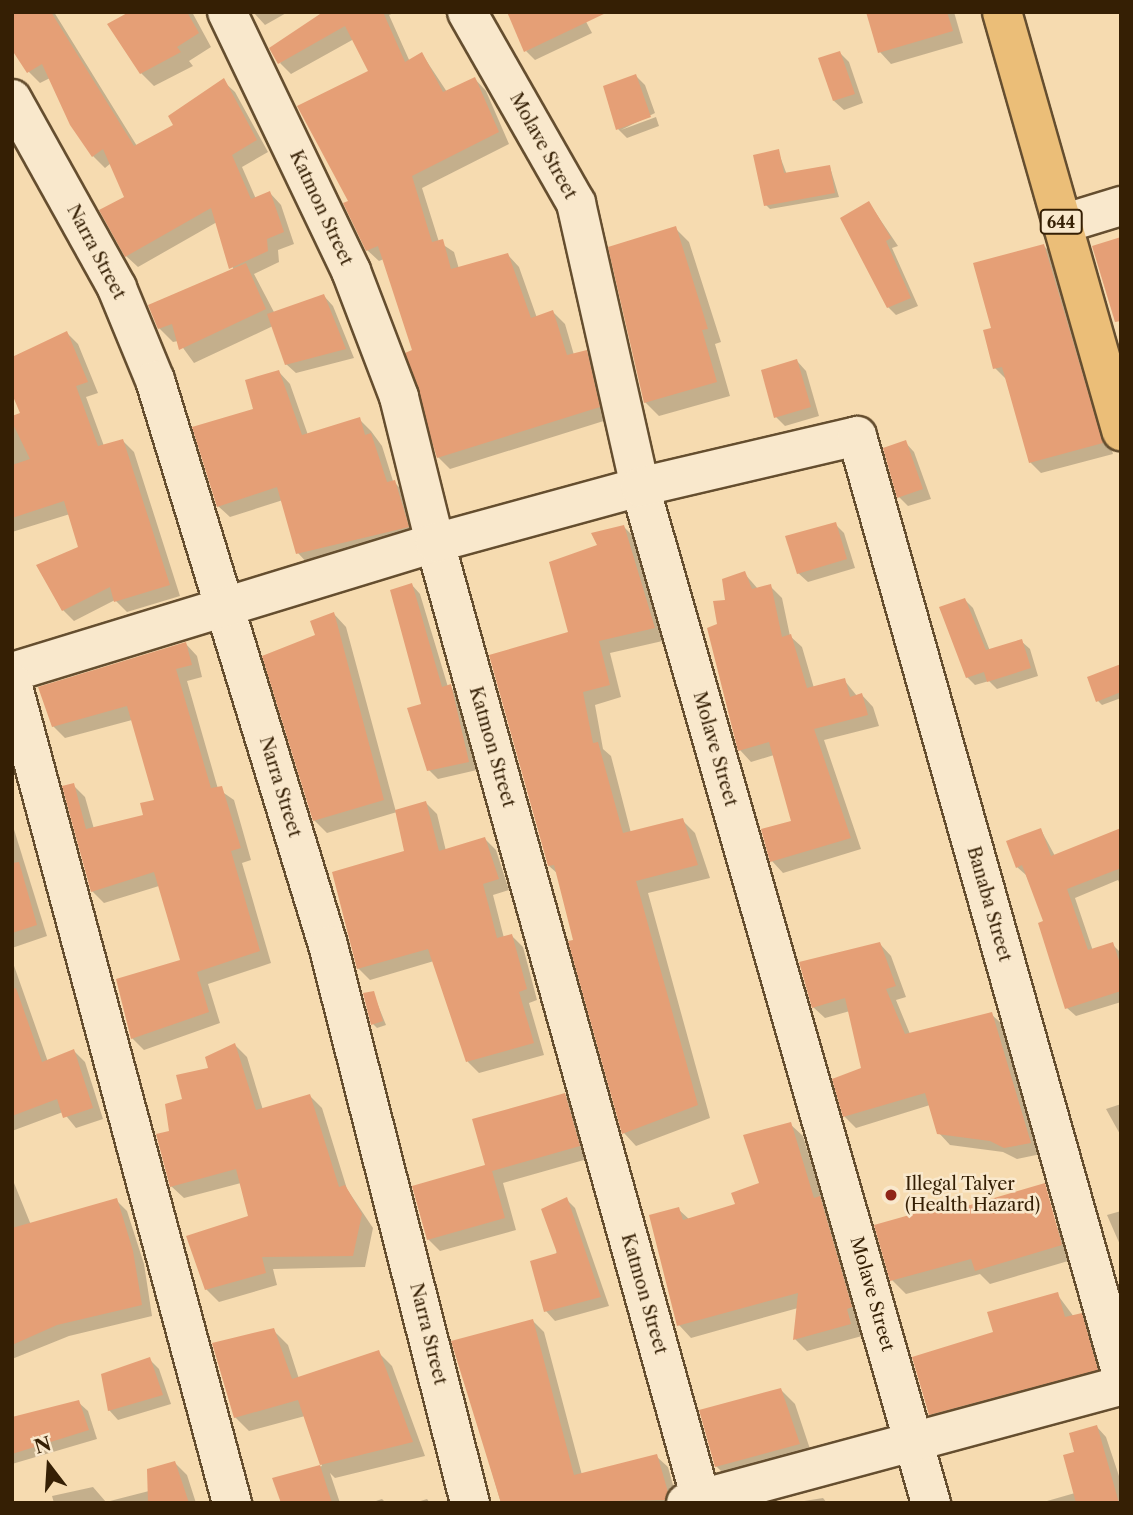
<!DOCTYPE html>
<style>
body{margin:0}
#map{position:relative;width:1133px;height:1515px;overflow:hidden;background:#f6dbb0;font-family:"Libre Caslon Text",serif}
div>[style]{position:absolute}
.shadow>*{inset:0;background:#0003}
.building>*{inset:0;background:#e59f76}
.roads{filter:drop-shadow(2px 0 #654e2f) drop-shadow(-2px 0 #654e2f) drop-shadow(0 2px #654e2f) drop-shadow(0 -2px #654e2f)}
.minor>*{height:38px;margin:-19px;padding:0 19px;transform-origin:19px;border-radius:19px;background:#f9e8cc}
.major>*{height:38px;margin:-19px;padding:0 19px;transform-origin:19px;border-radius:19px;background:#ebbe78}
.dots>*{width:19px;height:19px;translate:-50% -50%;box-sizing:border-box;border:4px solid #f9e8cc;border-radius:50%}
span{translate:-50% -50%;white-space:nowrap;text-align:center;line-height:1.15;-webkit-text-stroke:5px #f9e8cc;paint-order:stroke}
.shield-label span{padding:2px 5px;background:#f9e8cc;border:2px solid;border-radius:5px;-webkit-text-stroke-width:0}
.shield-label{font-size:16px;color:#351f04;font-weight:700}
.street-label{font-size:18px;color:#351f04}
.poi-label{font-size:18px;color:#351f04}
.left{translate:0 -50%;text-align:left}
.frame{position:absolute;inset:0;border:14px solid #351f04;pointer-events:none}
.north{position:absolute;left:14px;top:1431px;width:70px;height:70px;-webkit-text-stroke:5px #f9e8cc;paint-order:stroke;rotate:343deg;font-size:19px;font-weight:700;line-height:28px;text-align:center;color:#351f04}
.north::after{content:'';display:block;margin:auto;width:24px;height:32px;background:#351f04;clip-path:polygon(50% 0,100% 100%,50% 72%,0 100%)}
</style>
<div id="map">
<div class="shadow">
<i style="clip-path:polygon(12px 12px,54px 12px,137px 146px,176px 125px,223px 81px,235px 92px,268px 152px,242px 167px,256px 199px,270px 193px,281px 205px,294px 244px,278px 250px,279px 262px,254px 274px,275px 314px,324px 296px,333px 306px,354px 358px,296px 373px,286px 364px,273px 326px,194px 363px,178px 341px,173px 342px,159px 328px,234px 271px,217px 222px,138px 267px,126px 256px,126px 197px,111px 163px,105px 168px,93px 156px,71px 124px,50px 78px,40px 83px,29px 72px)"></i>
<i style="clip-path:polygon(133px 12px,192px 12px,211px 47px,189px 61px,193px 66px,154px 86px,141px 73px)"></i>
<i style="clip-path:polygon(253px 12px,288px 12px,265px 25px)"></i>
<i style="clip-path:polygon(326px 12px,396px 12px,389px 15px,410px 62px,422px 54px,447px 92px,475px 79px,486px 91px,509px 144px,422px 188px,439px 242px,454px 252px,459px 269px,508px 255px,519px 267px,537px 318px,553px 312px,565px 324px,574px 355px,586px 352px,598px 363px,610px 419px,450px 469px,438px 457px,415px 352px,384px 259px,379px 261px,367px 250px,351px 202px,370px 72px,354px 39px,291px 74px,280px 63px)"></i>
<i style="clip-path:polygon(581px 12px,592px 33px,535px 60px,526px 51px)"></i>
<i style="clip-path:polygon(868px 12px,954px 12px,963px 43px,891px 64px,880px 52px)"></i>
<i style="clip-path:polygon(840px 53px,849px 62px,863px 103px,844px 110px,834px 101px)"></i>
<i style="clip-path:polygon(636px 76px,645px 85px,655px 113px,621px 130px,656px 117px,659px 126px,627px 138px,618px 129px)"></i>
<i style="clip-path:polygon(778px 151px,787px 175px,830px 167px,839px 197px,770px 209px,766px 205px)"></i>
<i style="clip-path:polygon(869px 203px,898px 246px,892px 248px,918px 306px,896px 315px,888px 307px)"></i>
<i style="clip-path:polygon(675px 228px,689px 242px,721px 342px,715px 344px,730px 396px,659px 416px,645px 402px)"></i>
<i style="clip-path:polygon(1044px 246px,1055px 257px,1113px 454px,1041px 473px,1030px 462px,1006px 379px,995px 368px,993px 329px)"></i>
<i style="clip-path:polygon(67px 333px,78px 344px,98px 393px,86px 397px,104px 446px,123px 441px,134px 452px,180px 596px,127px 612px,115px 600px,74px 621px,63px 610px,80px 548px,70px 514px,12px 532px,12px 417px,22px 413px)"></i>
<i style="clip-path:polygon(797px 361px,806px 371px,819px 416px,785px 426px,776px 417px)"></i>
<i style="clip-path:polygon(279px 372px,290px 384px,308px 435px,359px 419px,371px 431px,382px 446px,393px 481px,406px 494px,419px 539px,309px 565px,298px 553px,283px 500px,230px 517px,218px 506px,255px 410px)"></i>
<i style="clip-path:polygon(905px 442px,914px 452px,931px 499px,908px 506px,899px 497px)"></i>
<i style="clip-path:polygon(835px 524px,844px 533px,855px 568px,808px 582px,798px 573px)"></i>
<i style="clip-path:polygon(623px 526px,636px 539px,667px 640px,610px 653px,621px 697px,595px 705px,603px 749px,611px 756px,631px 833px,682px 820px,695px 833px,710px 878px,648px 893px,710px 1118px,636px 1146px,624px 1133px,571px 942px,575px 941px,558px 874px,549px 866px,570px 633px,599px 546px)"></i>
<i style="clip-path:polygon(744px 573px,758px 589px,770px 586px,782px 598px,790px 636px,802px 647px,814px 688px,844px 680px,857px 696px,862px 695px,873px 707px,879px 726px,824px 740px,861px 849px,783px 873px,772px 861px,793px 822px,774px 755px,751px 762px,740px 750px,709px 629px,719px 625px)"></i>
<i style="clip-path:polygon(412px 585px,420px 594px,448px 687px,460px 694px,477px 770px,438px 779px,429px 770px)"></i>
<i style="clip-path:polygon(965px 600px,973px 608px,990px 651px,1021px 641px,1030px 649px,1038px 676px,997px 689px,989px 681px,975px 685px,967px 677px)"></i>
<i style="clip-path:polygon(334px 614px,346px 627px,396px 812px,426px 803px,437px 814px,446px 851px,485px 839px,496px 850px,509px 890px,493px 895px,504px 938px,512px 936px,523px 947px,537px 1000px,529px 1003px,544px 1055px,479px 1073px,468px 1062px,434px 961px,370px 980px,358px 968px,406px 852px,397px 812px,327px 833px,314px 820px,317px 636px)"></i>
<i style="clip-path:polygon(186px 644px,197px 656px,202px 677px,187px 681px,218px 789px,234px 800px,251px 860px,242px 863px,271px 963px,208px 984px,220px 1023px,144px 1050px,132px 1038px,182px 961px,159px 886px,104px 903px,92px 891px,73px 785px,85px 797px,94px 829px,145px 816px,156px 802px,132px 720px,65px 738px,53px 726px)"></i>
<i style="clip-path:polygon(1112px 675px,1121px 698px,1102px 705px,1098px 701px)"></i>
<i style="clip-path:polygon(12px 823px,47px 936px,12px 948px)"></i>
<i style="clip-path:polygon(1041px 830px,1055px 856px,1121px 830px,1121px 886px,1118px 880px,1075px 898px,1093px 951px,1112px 944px,1121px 953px,1121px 1002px,1076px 1016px,1067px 1008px,1046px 922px,1026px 875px,1017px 867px)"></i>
<i style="clip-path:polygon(880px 944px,891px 956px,906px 997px,896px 1000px,910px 1034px,991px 1014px,1003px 1025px,1041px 1154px,1017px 1159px,1003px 1152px,950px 1145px,939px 1133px,930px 1105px,856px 1128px,845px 1117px,835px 1080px,863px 1069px,850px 1011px,825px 1018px,813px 1007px)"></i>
<i style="clip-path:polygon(12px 960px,48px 1062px,74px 1051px,85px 1062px,103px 1119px,76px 1128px,63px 1112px,12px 1131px)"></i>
<i style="clip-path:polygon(373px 993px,386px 1025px,377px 1028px,373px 1024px)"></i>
<i style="clip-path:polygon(235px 1045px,247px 1057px,263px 1110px,310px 1096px,322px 1108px,347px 1189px,373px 1228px,365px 1267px,273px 1269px,277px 1285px,219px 1302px,206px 1289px,250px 1217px,241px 1183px,184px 1198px,171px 1186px,171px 1132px,184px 1100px)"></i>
<i style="clip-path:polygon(565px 1095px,576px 1106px,591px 1158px,503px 1183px,516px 1230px,440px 1251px,428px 1239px,487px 1166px)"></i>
<i style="clip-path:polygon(1121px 1104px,1121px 1136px,1106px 1109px)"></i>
<i style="clip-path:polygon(790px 1124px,803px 1136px,823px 1201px,832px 1211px,863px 1319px,858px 1321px,862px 1336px,807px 1351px,795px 1339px,798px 1308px,691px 1338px,679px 1325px,678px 1209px,690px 1220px,737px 1206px,762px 1185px)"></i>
<i style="clip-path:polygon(12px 1178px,31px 1225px,116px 1200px,127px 1211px,144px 1264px,152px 1316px,69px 1336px,12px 1359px)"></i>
<i style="clip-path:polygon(566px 1199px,575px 1208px,609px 1306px,555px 1321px,546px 1311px)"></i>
<i style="clip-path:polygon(944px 1207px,951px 1213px,1056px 1226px,1070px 1240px,1075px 1259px,990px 1284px,980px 1274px,906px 1294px,892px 1280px)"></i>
<i style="clip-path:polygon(1121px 1211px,1121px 1247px,1107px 1215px)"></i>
<i style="clip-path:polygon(1057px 1294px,1074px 1317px,1081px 1315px,1095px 1329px,1111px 1384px,944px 1428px,930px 1414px,995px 1333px)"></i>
<i style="clip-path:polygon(533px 1321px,544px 1332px,582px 1475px,656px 1456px,668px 1467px,678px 1503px,501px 1503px,454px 1342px)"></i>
<i style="clip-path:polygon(273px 1330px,288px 1345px,299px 1379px,378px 1352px,392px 1366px,425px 1456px,335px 1478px,330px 1473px,340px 1503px,282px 1503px,274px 1479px,322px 1466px,305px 1416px,249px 1431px,235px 1417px)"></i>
<i style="clip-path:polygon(149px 1359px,159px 1369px,171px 1404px,118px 1420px,109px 1410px)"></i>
<i style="clip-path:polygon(781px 1390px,795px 1404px,813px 1458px,730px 1480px,716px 1466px)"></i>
<i style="clip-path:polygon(78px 1402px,88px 1411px,97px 1439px,12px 1464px,12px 1418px)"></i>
<i style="clip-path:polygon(1097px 1427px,1106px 1437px,1121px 1482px,1121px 1503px,1040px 1503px,1075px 1493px,1076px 1453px)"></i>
<i style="clip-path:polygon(175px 1463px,187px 1475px,196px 1503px,54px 1503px,52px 1496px,93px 1487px,106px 1502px,149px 1491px)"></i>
<i style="clip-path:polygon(823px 1498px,827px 1503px,798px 1503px,798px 1502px)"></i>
<i style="clip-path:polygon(382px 1499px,386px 1503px,370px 1503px)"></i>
<i style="clip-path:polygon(427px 1499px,430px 1503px,414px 1503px)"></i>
</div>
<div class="building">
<i style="clip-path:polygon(12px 12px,51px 12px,134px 146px,173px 125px,168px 116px,224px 78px,257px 140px,232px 155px,251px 199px,270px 191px,284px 232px,267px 239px,268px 251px,229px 269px,211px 208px,125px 257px,99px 210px,124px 197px,103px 149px,92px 157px,70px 125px,42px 64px,27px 73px,12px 50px)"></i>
<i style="clip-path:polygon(129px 12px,187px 12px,199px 33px,177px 47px,181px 52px,140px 74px,107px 24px)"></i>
<i style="clip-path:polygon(323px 12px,383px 12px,405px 62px,422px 52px,443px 92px,475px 77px,499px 132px,412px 176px,432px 242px,443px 239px,451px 269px,508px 253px,531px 318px,553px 310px,567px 355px,587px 350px,600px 407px,437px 458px,405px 353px,412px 350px,378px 246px,366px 251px,343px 203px,348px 201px,297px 106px,368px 71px,345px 26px,278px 64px,269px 48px)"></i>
<i style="clip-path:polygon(507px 12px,608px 12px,524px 52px)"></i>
<i style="clip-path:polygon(866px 12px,947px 12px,953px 31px,878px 53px)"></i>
<i style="clip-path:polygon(840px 51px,855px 94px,833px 101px,818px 58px)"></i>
<i style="clip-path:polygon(636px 74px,651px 117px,616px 130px,603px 86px)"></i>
<i style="clip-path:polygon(779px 149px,784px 173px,830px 165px,835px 193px,764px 206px,753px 155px)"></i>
<i style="clip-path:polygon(869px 201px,891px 238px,886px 241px,911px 298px,887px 308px,840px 218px)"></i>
<i style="clip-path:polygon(676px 226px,708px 329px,702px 330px,717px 382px,644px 403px,608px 247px)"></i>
<i style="clip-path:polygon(1121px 237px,1121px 321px,1115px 322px,1092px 246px)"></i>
<i style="clip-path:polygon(1044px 244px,1103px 443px,1029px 463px,1002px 367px,993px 369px,983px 330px,991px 328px,973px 263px)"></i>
<i style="clip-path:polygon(246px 263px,266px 309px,179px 350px,172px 324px,158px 329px,148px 305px)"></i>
<i style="clip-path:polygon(324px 294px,346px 349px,285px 365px,267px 314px)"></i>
<i style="clip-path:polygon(67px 331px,88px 382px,76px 386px,98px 446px,123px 439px,170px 585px,114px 602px,110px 587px,62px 611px,36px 565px,78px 547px,64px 501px,12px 518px,12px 465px,30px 459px,12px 422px,12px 416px,20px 413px,12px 394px,12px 357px)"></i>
<i style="clip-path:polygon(797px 359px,811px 407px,774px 418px,761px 370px)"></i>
<i style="clip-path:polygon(279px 370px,302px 435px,360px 417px,365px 435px,371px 433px,387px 482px,395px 480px,409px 527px,296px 554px,277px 487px,217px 507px,192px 427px,253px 409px,245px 380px)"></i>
<i style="clip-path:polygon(906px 440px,923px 489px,897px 498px,883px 448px)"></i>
<i style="clip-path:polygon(836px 522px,847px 559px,797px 574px,785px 536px)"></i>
<i style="clip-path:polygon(624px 525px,655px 628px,599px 641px,610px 685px,583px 692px,593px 743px,598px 742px,623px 833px,683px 818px,698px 865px,636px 881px,698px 1105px,622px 1134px,568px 941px,573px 940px,554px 865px,548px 866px,489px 655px,568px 632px,549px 562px,597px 545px,591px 533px)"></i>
<i style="clip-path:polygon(745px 571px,752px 589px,771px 584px,782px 637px,791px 634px,807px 688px,845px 678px,850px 697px,862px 693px,868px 715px,814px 729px,851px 838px,770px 862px,761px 829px,791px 821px,769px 742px,738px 751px,707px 628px,717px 624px,713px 601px,725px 600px,722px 579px)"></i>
<i style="clip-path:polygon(412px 583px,442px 687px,451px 684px,469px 762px,427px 771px,407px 708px,421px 704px,390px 590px)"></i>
<i style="clip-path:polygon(965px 598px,986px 650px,1022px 639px,1031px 668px,987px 682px,984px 672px,966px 678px,939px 607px)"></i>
<i style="clip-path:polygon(334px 612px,384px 800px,313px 821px,262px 656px,315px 635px,310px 621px)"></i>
<i style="clip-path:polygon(186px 642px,192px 665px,176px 669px,211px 788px,222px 786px,241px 848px,231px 851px,260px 951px,197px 972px,209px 1012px,131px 1039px,116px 979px,180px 960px,154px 872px,91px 892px,62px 786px,74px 783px,86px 829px,143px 815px,140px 803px,154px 800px,127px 706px,52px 727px,38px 687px)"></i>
<i style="clip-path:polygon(1121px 664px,1121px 692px,1096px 702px,1087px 677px)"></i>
<i style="clip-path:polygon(426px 801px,439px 851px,485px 837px,499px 879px,483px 884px,497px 938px,512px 934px,527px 989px,519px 992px,534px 1043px,466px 1062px,428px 949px,357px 969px,332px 872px,404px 851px,395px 810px)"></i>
<i style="clip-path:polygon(1041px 828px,1051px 856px,1121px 828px,1121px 868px,1067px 889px,1088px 950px,1113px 942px,1121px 967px,1121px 991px,1065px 1009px,1038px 923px,1043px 921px,1022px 865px,1016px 868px,1006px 841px)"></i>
<i style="clip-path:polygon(19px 862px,37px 925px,12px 933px,12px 863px)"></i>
<i style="clip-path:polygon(880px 942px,896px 986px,886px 989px,905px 1034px,992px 1012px,1031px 1143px,1004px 1148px,990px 1141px,937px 1134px,925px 1093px,843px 1117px,832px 1079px,861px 1068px,845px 998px,812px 1008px,799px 962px)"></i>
<i style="clip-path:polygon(16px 988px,42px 1062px,74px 1049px,93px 1108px,63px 1118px,57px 1099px,12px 1116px,12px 989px)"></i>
<i style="clip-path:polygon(374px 991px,383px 1021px,371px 1025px,363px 993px)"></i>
<i style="clip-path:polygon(235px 1043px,256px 1110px,310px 1094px,339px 1187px,345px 1185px,362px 1214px,353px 1256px,262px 1257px,266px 1273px,205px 1290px,186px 1236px,248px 1216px,236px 1169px,170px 1187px,156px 1134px,169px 1131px,165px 1104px,182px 1099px,176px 1075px,208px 1068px,205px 1057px)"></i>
<i style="clip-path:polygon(565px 1093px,580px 1146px,492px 1171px,505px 1218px,427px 1240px,412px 1186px,485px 1165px,472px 1119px)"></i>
<i style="clip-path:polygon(791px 1122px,814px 1198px,820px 1196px,852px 1307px,847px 1309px,851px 1324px,793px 1340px,798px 1293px,677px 1326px,649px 1215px,679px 1207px,683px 1220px,735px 1204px,731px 1193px,759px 1183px,743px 1135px)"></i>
<i style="clip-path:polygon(1045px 1183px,1062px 1245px,975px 1271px,971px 1259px,890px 1281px,874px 1225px,945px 1205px,946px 1212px)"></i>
<i style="clip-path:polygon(567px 1197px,601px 1297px,544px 1312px,530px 1261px,557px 1253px,541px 1209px)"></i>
<i style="clip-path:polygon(117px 1198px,133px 1251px,142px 1305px,57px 1325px,12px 1345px,12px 1228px)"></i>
<i style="clip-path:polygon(1058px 1292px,1065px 1317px,1082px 1313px,1098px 1370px,929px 1415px,912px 1357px,993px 1332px,987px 1312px)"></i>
<i style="clip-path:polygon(533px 1319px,574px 1475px,657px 1454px,668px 1492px,665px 1500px,501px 1503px,451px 1341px)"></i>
<i style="clip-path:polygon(274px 1328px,292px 1379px,379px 1350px,413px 1442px,320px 1465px,298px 1400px,234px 1418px,212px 1343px)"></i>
<i style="clip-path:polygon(150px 1357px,163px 1395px,108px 1411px,101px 1374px)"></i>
<i style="clip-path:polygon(781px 1388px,800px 1444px,715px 1467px,699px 1410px)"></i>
<i style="clip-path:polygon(79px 1400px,89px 1430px,12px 1454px,12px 1417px)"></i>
<i style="clip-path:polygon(1097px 1425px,1119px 1503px,1076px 1503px,1063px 1455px,1074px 1452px,1069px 1433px)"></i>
<i style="clip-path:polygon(175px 1461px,189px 1503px,148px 1503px,147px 1469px)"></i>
<i style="clip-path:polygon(320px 1465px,332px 1503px,281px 1503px,272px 1478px)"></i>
</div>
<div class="roads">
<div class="minor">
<i style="left:227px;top:12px;width:287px;rotate:64.4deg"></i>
<i style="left:351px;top:271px;width:135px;rotate:69.1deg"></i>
<i style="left:399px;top:397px;width:150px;rotate:76.1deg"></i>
<i style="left:435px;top:543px;width:996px;rotate:74.46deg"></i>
<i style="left:467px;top:12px;width:220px;rotate:60.3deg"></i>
<i style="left:576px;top:203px;width:291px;rotate:77.3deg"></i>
<i style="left:640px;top:487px;width:1057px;rotate:74.02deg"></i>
<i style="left:12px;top:99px;width:216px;rotate:60.9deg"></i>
<i style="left:117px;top:288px;width:100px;rotate:67.6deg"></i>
<i style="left:155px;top:380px;width:591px;rotate:72.98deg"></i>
<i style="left:328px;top:945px;width:576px;rotate:75.72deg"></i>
<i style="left:1062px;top:224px;width:62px;rotate:-17deg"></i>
<i style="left:12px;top:672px;width:442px;rotate:-17deg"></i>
<i style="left:435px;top:543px;width:213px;rotate:-15.3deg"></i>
<i style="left:640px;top:487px;width:223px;rotate:-13.2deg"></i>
<i style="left:857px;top:436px;width:973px;rotate:74.25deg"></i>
<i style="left:12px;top:683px;width:849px;rotate:74.98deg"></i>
<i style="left:686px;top:1503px;width:450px;rotate:-15.1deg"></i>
</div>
<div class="major">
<i style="left:1002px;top:12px;width:436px;rotate:74.1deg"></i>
</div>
</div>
<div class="dots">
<i style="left:891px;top:1195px;background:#8f2418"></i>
</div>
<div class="shield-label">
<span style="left:1061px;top:222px">644</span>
</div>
<div class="street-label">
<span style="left:543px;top:146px;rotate:61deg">Molave Street</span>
<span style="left:321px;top:208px;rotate:65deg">Katmon Street</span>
<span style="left:96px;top:252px;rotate:62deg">Narra Street</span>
<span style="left:492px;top:747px;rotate:74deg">Katmon Street</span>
<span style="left:715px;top:749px;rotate:74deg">Molave Street</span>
<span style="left:280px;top:787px;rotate:73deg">Narra Street</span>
<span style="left:989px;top:904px;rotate:74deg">Banaba Street</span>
<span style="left:644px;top:1294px;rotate:74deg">Katmon Street</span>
<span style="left:872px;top:1294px;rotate:74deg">Molave Street</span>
<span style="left:428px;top:1334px;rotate:76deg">Narra Street</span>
</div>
<div class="poi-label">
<span class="left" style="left:905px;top:1195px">Illegal Talyer<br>(Health Hazard)</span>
</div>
<div class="frame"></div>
<div class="north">N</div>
</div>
